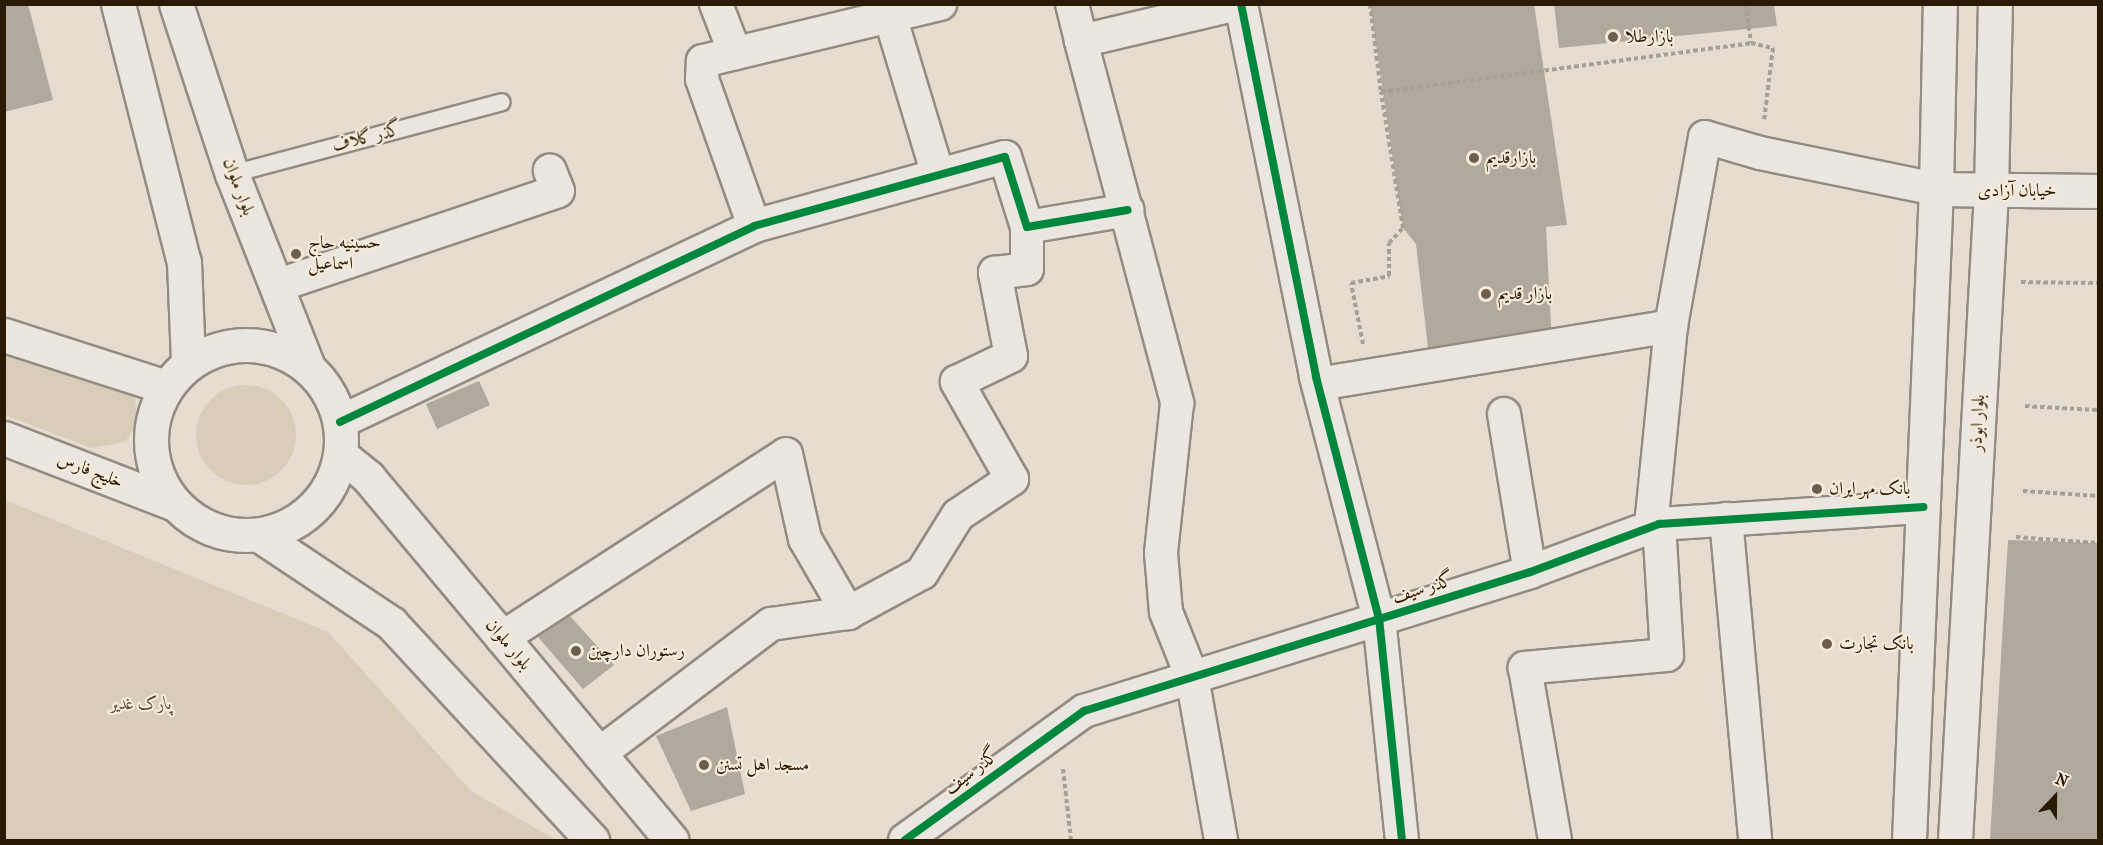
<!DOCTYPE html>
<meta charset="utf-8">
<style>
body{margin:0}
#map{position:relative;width:2103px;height:845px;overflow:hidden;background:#e6ddd0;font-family:"IM FELL French Canon",Amiri,serif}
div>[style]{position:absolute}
.green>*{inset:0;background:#d9ccb8}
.round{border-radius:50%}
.building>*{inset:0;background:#b0a99e}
.path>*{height:4px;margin-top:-2px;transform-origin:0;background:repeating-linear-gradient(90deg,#a5a098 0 4.5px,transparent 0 7.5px)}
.roads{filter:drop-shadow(2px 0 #938c81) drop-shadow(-2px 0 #938c81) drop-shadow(0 2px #938c81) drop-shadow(0 -2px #938c81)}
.lane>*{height:16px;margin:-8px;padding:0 8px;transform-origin:8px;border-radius:8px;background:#ebe6e0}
.street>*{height:32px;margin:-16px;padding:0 16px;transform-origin:16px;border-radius:16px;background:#ebe6e0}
.secondary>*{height:33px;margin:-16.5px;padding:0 16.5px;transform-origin:16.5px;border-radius:16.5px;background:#ebe6e0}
.secondary>.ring{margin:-16.5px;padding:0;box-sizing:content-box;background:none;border:33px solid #ebe6e0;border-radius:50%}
.cycleway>*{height:8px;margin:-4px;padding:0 4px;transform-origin:4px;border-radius:4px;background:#00873e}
.dots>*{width:16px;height:16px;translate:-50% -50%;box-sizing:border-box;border:3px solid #f5eada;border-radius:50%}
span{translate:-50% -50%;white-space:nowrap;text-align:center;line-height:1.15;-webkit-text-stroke:4.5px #f5eada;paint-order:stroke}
.poi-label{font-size:18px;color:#2a1a03}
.left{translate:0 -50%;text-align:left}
.street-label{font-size:18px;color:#2a1a03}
.park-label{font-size:18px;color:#5b4b34;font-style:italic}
.frame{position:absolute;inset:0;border:6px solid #2a1a03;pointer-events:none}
.north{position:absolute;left:2025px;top:767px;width:60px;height:60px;-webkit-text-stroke:4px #f5eada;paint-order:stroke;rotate:22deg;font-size:16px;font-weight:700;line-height:24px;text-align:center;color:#2a1a03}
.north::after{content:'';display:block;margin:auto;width:21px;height:27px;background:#2a1a03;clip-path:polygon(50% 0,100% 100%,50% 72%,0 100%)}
</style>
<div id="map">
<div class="green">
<i style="clip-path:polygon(4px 342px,111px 380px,135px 397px,137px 424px,125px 442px,91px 448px,5px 415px)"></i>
<i class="round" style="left:196px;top:385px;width:100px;height:100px"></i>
<i style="clip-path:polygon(5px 500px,328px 632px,471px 791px,556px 840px,5px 840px)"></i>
</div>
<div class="building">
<i style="clip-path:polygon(4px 4px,28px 4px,53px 100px,4px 112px)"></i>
<i style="clip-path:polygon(1370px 4px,1534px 4px,1567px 225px,1546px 227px,1552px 345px,1430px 365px,1416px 244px,1403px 228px)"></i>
<i style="clip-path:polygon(1554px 4px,1774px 4px,1777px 26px,1559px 48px)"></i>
<i style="clip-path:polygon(479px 381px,490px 405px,437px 429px,426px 404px)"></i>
<i style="clip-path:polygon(2008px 540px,2098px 543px,2098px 840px,1990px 840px)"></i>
<i style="clip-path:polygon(570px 616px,614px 665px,583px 689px,538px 637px)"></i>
<i style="clip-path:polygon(727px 707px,745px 794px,691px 811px,656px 736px)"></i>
</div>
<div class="path">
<i style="left:1370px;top:4px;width:89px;rotate:82.9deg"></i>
<i style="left:1745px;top:4px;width:39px;rotate:81deg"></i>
<i style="left:2021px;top:282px;width:77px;rotate:0.7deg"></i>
<i style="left:1363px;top:344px;width:62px;rotate:-101.1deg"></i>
<i style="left:1351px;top:283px;width:39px;rotate:-10deg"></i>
<i style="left:1389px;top:276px;width:33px;rotate:-90deg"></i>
<i style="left:1389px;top:243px;width:21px;rotate:-47deg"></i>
<i style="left:1403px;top:228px;width:138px;rotate:-99.2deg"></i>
<i style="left:1381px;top:92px;width:373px;rotate:-7.5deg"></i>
<i style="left:1751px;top:43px;width:23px;rotate:13deg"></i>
<i style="left:1773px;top:48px;width:73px;rotate:97.1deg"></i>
<i style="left:2025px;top:406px;width:73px;rotate:3.1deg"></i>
<i style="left:2023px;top:491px;width:75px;rotate:3.8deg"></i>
<i style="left:2016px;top:537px;width:82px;rotate:4.2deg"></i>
<i style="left:1063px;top:769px;width:71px;rotate:83.6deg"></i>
</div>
<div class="roads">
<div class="lane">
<i style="left:232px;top:174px;width:279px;rotate:-14.9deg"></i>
</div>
<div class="street">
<i style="left:716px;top:4px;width:53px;rotate:68.8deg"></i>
<i style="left:1072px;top:4px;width:38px;rotate:76deg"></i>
<i style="left:1081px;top:41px;width:161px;rotate:-13.3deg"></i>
<i style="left:1241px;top:4px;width:380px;rotate:78.6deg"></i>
<i style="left:1316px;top:377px;width:249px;rotate:75.4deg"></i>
<i style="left:1379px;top:618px;width:223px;rotate:84.1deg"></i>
<i style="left:890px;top:16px;width:166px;rotate:73.2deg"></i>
<i style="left:1081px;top:41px;width:375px;rotate:75.1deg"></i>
<i style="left:1177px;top:403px;width:151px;rotate:96.1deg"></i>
<i style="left:1161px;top:553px;width:59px;rotate:85.2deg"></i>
<i style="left:1166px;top:612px;width:70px;rotate:68.2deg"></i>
<i style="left:1192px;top:677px;width:166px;rotate:79.9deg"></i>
<i style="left:754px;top:226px;width:156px;rotate:-109.5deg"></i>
<i style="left:702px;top:79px;width:18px;rotate:-87deg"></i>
<i style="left:703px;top:61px;width:244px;rotate:-13.5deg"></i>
<i style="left:279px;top:285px;width:294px;rotate:-18.6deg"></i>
<i style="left:558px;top:191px;width:22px;rotate:-112deg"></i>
<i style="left:1671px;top:326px;width:192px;rotate:-79.8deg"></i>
<i style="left:1705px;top:137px;width:57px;rotate:16.2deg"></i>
<i style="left:1760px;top:153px;width:180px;rotate:11.6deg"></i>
<i style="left:1318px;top:384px;width:358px;rotate:-9.3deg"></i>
<i style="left:1671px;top:326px;width:190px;rotate:95.7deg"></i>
<i style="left:1652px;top:515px;width:11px;rotate:52deg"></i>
<i style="left:1659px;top:524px;width:131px;rotate:86.5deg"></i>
<i style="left:1667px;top:655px;width:143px;rotate:174.8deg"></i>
<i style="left:1525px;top:668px;width:175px;rotate:80.1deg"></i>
<i style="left:1504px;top:414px;width:160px;rotate:80.7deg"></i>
<i style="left:340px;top:422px;width:458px;rotate:-25.3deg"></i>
<i style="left:754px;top:226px;width:260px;rotate:-15.4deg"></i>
<i style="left:1005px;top:157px;width:73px;rotate:72.6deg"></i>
<i style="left:1027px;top:227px;width:102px;rotate:-9.6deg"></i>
<i style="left:1726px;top:519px;width:322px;rotate:84.8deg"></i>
<i style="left:502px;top:638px;width:338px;rotate:-32.9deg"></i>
<i style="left:786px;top:454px;width:87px;rotate:77.4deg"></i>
<i style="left:805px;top:539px;width:86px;rotate:59.8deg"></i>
<i style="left:599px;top:754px;width:216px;rotate:-37.1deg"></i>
<i style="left:771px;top:624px;width:78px;rotate:-8.1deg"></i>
<i style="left:848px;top:613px;width:84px;rotate:-28.4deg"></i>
<i style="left:922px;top:573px;width:68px;rotate:-58.2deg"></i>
<i style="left:958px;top:515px;width:65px;rotate:-33.7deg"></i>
<i style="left:1012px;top:479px;width:112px;rotate:-119.6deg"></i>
<i style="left:957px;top:382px;width:60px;rotate:-25.7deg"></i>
<i style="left:1011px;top:356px;width:85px;rotate:-100.9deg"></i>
<i style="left:995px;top:273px;width:32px;rotate:-7deg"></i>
<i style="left:1027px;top:269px;width:42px;rotate:-90deg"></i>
<i style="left:905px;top:840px;width:221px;rotate:-35.8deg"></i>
<i style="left:1084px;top:711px;width:467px;rotate:-17.3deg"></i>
<i style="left:1530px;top:572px;width:138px;rotate:-20.4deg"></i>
<i style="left:1659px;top:524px;width:265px;rotate:-3.7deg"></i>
</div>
<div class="secondary">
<i style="left:118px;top:4px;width:266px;rotate:75.7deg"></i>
<i style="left:184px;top:262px;width:101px;rotate:87.7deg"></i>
<i style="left:176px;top:4px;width:179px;rotate:71.8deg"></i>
<i style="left:232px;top:174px;width:207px;rotate:68.5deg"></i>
<i style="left:1936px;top:189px;width:162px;rotate:0.7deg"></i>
<i style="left:4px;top:335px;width:170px;rotate:17.8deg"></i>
<i class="ring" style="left:151px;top:345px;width:157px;height:157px"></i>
<i style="left:4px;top:438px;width:183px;rotate:21.1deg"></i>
<i style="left:341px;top:455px;width:35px;rotate:39deg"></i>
<i style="left:368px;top:477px;width:473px;rotate:50.1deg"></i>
<i style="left:259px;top:535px;width:159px;rotate:33.7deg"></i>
<i style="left:391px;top:623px;width:296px;rotate:47.2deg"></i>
<i style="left:1909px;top:840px;width:652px;rotate:-87.63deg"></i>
<i style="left:1936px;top:189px;width:185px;rotate:-88.8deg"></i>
<i style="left:1955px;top:840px;width:649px;rotate:-86.82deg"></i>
<i style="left:1991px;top:192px;width:188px;rotate:-88.8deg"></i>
</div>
</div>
<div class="cycleway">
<i style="left:1241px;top:4px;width:380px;rotate:78.6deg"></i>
<i style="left:1316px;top:377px;width:249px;rotate:75.4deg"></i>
<i style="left:1379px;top:618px;width:223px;rotate:84.1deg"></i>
<i style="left:340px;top:422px;width:458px;rotate:-25.3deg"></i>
<i style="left:754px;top:226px;width:260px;rotate:-15.4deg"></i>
<i style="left:1005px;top:157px;width:73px;rotate:72.6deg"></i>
<i style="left:1027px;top:227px;width:102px;rotate:-9.6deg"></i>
<i style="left:905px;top:840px;width:221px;rotate:-35.8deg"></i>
<i style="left:1084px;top:711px;width:467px;rotate:-17.3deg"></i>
<i style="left:1530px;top:572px;width:138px;rotate:-20.4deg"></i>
<i style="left:1659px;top:524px;width:265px;rotate:-3.7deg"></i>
</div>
<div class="dots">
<i style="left:1613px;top:37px;background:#6c5e4b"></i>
<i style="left:1474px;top:158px;background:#6c5e4b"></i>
<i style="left:296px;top:254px;background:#6c5e4b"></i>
<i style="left:1486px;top:294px;background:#6c5e4b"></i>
<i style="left:1817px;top:489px;background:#6c5e4b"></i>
<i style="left:1827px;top:644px;background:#6c5e4b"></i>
<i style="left:576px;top:651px;background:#6c5e4b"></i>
<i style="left:704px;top:765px;background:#6c5e4b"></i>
</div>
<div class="poi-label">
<span class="left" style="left:1625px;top:37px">بازارطلا</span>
<span class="left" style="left:1486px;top:158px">بازارقدیم</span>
<span class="left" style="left:308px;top:254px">حسینیه حاج<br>اسماعیل</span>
<span class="left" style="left:1498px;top:294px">بازار قدیم</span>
<span class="left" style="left:1829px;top:489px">بانک مهر ایران</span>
<span class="left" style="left:1839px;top:644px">بانک تجارت</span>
<span class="left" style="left:588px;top:651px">رستوران دارچین</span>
<span class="left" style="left:716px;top:765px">مسجد اهل تسنن</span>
</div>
<div class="street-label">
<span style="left:367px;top:138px;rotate:-15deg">گذر گلاف</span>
<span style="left:238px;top:187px;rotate:69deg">بلوار ملوان</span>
<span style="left:2017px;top:191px">خیابان آزادی</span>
<span style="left:1978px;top:423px;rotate:-87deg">بلوار ابوذر</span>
<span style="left:90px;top:471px;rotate:21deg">خلیج فارس</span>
<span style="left:1423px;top:589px;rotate:-17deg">گذر سیف</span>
<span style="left:508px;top:645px;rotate:50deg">بلوار ملوان</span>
<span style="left:972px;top:772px;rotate:-37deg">گذر سیف</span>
</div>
<div class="park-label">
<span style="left:141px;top:704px">پارک غدیر</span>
</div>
<div class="frame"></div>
<div class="north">N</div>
</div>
